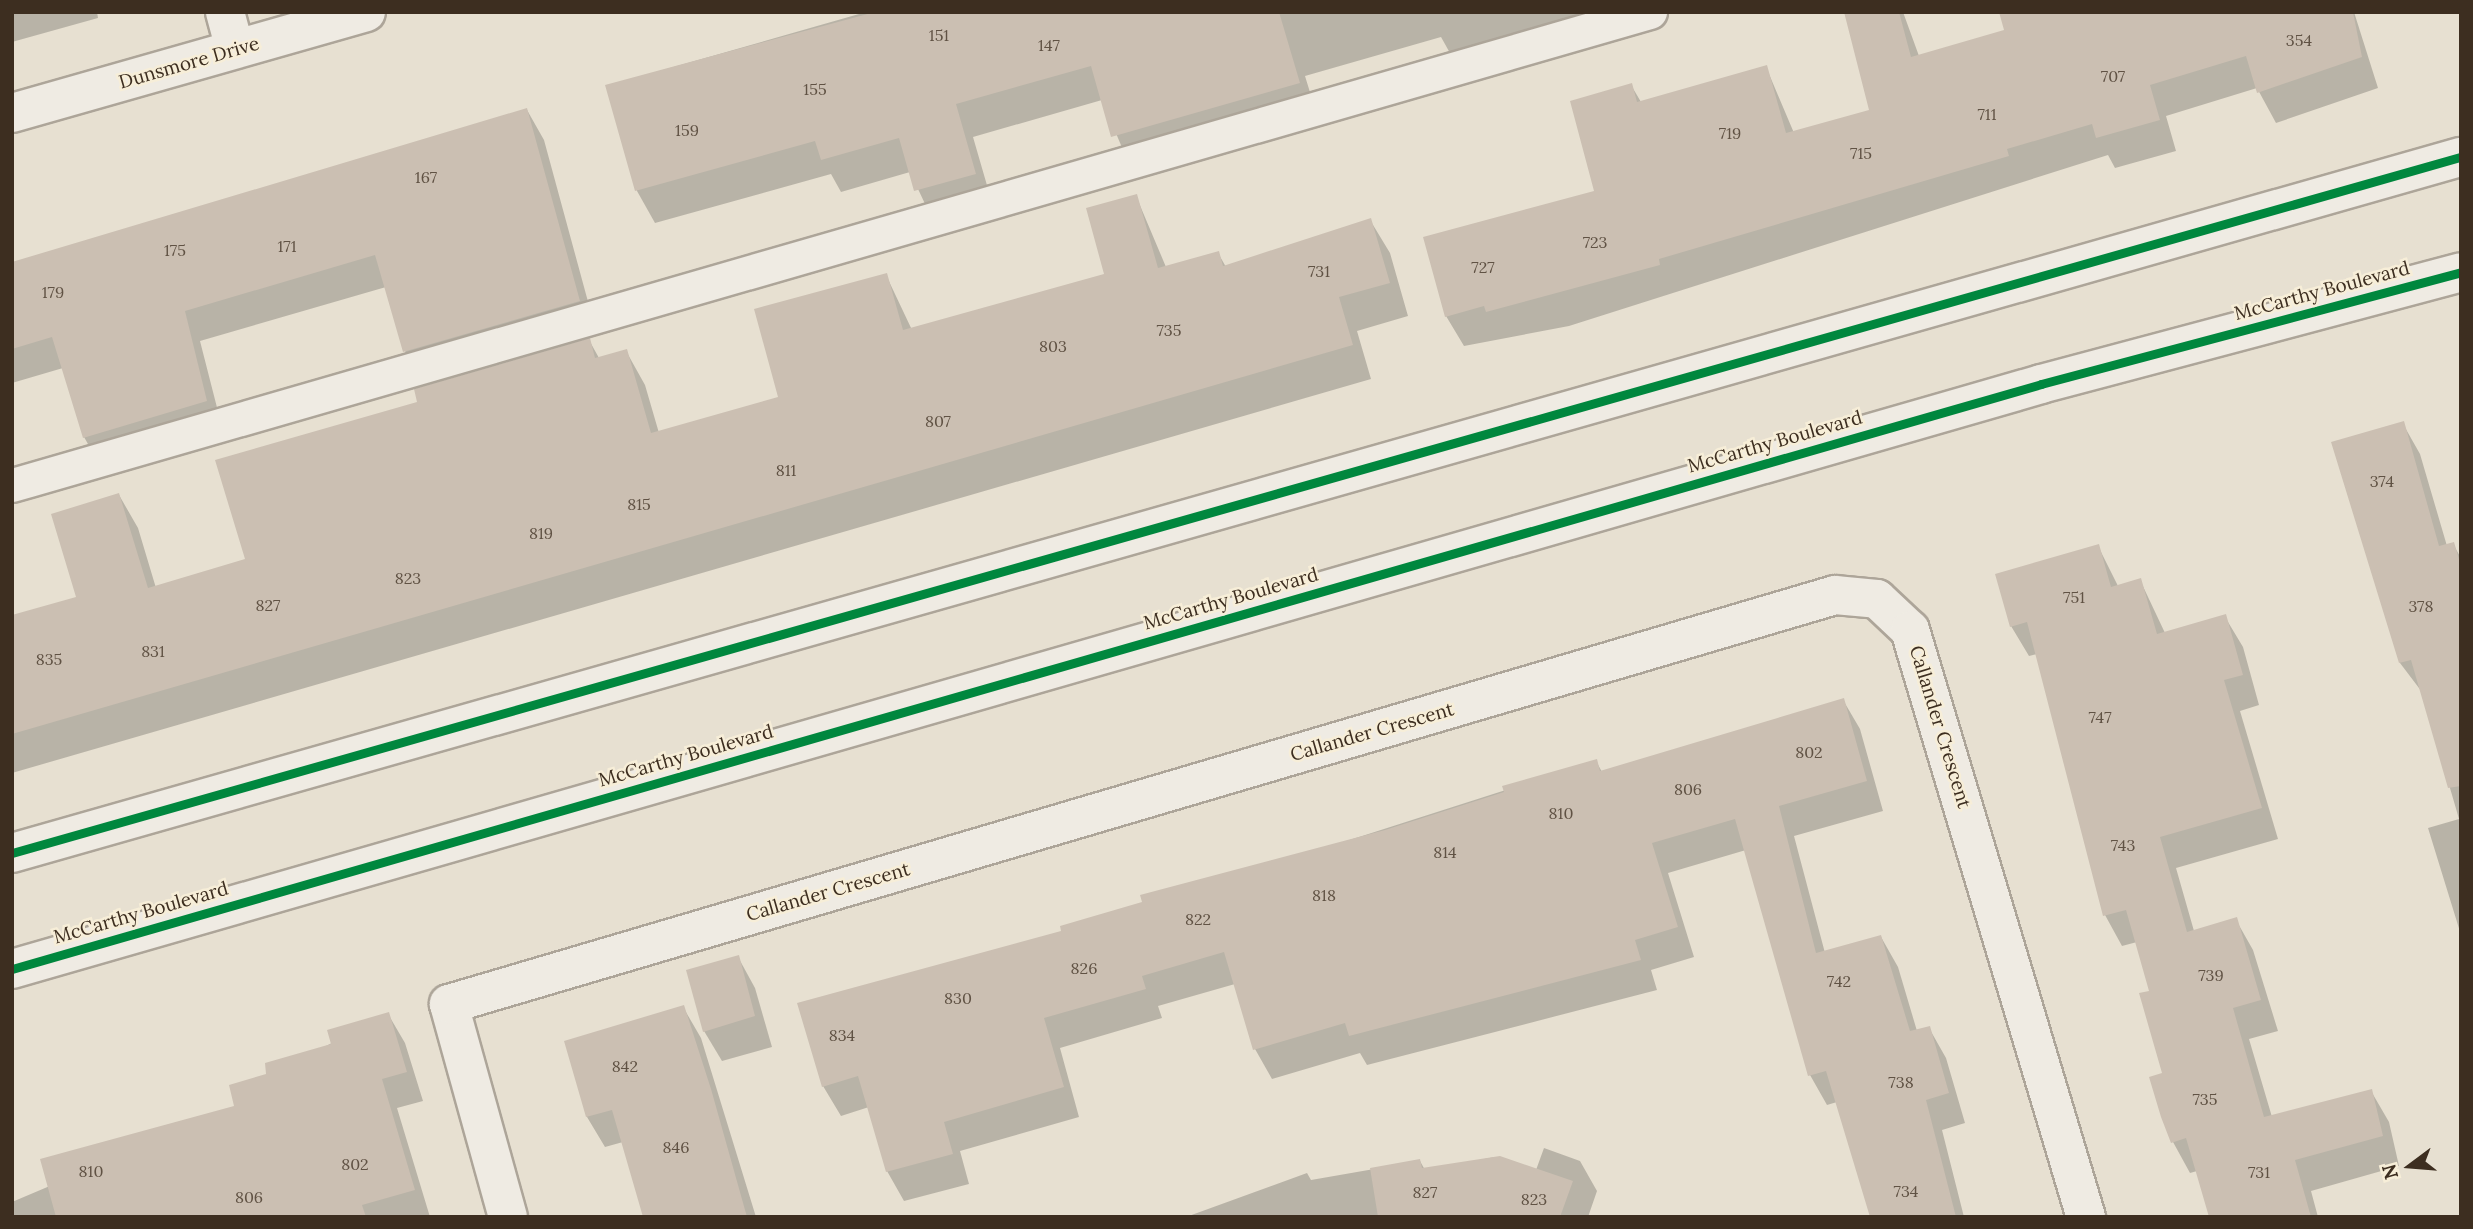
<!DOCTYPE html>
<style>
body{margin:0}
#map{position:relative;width:2473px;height:1229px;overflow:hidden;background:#e7e0d1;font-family:Lora,serif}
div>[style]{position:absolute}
.shadow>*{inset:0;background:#0003}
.building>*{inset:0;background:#cbbfb2}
.roads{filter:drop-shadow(2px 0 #ada599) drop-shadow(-2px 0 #ada599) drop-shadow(0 2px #ada599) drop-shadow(0 -2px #ada599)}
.service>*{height:33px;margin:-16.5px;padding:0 16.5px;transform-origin:16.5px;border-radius:16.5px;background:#efebe3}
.minor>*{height:38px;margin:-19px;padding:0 19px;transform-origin:19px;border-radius:19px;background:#efebe3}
.secondary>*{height:38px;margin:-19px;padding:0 19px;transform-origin:19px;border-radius:19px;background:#efebe3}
.cycleway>*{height:9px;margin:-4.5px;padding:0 4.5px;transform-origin:4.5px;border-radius:4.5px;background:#00873e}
span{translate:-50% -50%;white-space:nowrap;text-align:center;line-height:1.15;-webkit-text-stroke:5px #f7eed8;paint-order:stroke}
.number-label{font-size:16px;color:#605244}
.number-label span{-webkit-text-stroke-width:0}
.street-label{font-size:19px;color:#3d2e20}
.frame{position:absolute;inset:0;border:14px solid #3d2e20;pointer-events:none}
.north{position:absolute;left:2375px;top:1131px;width:70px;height:70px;-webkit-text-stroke:5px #f7eed8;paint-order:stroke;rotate:254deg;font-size:19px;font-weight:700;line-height:28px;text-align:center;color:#3d2e20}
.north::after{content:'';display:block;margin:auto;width:24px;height:32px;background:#3d2e20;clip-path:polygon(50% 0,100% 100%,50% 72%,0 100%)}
</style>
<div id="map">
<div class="shadow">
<i style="clip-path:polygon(12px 12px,97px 12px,98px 18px,12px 42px)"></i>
<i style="clip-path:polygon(866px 12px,1663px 12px,1666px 21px,1460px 71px,1441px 37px,1305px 76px,1317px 115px,1131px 169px,1102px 100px,973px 137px,993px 206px,934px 223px,910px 172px,841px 192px,831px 174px,655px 223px,637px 191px,607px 86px)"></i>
<i style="clip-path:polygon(1845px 12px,1903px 12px,1919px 56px,2007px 31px,2001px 12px,2354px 12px,2378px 88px,2276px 123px,2257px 88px,2166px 116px,2176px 151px,2115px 168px,2108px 155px,1569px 326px,1464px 346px,1446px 316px,1597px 192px,1631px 85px,1641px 102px,1766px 67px,1794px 133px,1871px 111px)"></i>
<i style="clip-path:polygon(527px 110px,544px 140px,596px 331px,422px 381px,405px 351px,386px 287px,200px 341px,223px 431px,101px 467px,84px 437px,63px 368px,12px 383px,12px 263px)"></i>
<i style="clip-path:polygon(1136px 196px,1166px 267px,1218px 253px,1226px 267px,1370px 220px,1390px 253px,1408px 316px,1357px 331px,1371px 379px,12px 773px,12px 617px,78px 599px,119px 495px,138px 528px,156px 588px,247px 560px,419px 403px,589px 340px,599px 358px,626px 351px,645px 385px,659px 433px,780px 398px,886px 275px,912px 330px,1106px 275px)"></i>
<i style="clip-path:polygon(2403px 424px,2420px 454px,2447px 546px,2453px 544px,2461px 558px,2461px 935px,2428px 828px,2459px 819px,2422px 692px,2400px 663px)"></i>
<i style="clip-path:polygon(2098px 546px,2118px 586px,2140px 580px,2165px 633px,2225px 617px,2243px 647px,2259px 705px,2240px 711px,2278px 839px,2176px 868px,2194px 931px,2236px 920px,2253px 950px,2278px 1031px,2249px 1039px,2272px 1117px,2371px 1091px,2389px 1122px,2399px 1166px,2311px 1191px,2318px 1217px,2211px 1217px,2197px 1171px,2190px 1173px,2173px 1142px,2151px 992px,2137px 942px,2122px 946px,2105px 915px,2037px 654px,2029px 656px,2011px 626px)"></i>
<i style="clip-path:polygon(1843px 700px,1860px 729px,1883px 811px,1794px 836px,1825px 953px,1881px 937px,1898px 967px,1917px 1031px,1929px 1028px,1946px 1058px,1965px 1123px,1942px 1130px,1964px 1217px,1871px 1217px,1837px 1102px,1827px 1105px,1810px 1075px,1746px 850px,1668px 873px,1694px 957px,1651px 970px,1657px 990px,1367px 1065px,1360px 1053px,1272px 1079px,1255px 1049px,1235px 984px,1158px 1006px,1162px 1018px,1060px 1048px,1079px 1117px,960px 1151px,969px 1184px,904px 1201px,887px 1171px,869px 1107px,841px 1116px,823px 1086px,1063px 932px,1596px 761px,1602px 772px)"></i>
<i style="clip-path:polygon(738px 957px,755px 988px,772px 1047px,722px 1061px,704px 1031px)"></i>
<i style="clip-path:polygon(683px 1007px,701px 1038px,756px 1217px,652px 1217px,623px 1142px,605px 1147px,587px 1117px,566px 1042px)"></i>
<i style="clip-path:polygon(388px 1014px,405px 1043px,423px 1101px,397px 1108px,430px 1217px,12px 1217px,12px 1202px,236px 1107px,268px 1076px)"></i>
<i style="clip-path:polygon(1544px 1148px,1580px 1161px,1597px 1191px,1588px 1217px,1186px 1217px,1307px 1173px,1311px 1180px,1420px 1161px,1425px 1170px,1495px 1157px,1536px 1170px)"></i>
</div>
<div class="building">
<i style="clip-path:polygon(875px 12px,1279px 12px,1300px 83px,1111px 137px,1091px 66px,956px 104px,976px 174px,914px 191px,899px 138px,821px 160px,815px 141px,635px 191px,605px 85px)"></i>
<i style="clip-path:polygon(1844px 12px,1899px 12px,1911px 57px,2004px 30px,1999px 12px,2353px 12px,2362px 57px,2257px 93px,2246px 56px,2150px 85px,2160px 120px,2096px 138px,2092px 124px,2007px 149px,2009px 156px,1659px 259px,1660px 265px,1486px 312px,1484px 306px,1445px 317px,1423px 237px,1594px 191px,1570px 101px,1632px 83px,1637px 102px,1767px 65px,1786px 133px,1869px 110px)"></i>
<i style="clip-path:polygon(527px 108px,580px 301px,403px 352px,375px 255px,185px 311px,207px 401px,83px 438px,52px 337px,12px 349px,12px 262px)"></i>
<i style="clip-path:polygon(1137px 194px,1158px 268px,1219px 251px,1223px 266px,1371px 218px,1390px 283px,1339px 297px,1353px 345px,12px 734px,12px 615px,76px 597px,51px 514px,119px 493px,148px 588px,245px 559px,215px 460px,417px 402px,414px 389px,590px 338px,595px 358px,627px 349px,651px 433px,778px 397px,754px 309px,887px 273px,903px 330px,1104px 274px,1086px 208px)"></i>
<i style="clip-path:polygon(2404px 421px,2439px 546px,2454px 542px,2461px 566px,2461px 786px,2448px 788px,2411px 660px,2399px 663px,2331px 442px)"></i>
<i style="clip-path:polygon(2099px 544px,2111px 587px,2141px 578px,2157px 634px,2226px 614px,2243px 675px,2224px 680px,2262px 808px,2160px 837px,2187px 932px,2237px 917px,2261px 1000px,2233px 1008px,2264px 1117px,2372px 1089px,2383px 1136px,2295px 1160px,2311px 1217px,2209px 1217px,2186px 1138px,2171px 1143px,2161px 1117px,2149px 1077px,2162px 1073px,2139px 993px,2149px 991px,2126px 910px,2103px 916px,2027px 622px,2010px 627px,1995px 574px)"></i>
<i style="clip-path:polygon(1844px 698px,1867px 781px,1779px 806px,1816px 953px,1881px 935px,1910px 1031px,1930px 1026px,1949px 1093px,1926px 1100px,1956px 1217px,1870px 1217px,1826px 1071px,1808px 1076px,1735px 819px,1652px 843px,1678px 927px,1635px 940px,1641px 960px,1349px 1036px,1345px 1023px,1253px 1050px,1224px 952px,1142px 976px,1146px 989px,1044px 1018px,1064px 1087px,944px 1122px,953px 1154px,886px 1172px,858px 1076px,822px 1087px,797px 1003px,1061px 931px,1060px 926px,1142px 902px,1140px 895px,1385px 830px,1504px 792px,1502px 786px,1597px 759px,1600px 771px)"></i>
<i style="clip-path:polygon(739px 955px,755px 1016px,703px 1032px,686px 970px)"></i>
<i style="clip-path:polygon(684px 1005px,711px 1089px,747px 1217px,643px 1217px,612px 1110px,586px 1117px,564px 1041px)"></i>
<i style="clip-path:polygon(389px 1012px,407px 1072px,382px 1079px,415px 1190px,362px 1205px,366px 1217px,56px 1217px,40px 1159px,234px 1106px,229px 1085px,266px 1074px,265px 1063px,331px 1044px,327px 1030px)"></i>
<i style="clip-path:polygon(1500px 1156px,1573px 1181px,1560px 1217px,1378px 1217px,1370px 1168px,1420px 1159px,1422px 1168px)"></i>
</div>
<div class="roads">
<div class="service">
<i style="left:12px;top:485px;width:1705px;rotate:-16.11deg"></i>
</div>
<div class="minor">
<i style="left:225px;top:12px;width:38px;rotate:75deg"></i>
<i style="left:12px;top:113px;width:368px;rotate:-15.9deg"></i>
<i style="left:508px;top:1217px;width:221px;rotate:-105.5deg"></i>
<i style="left:449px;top:1004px;width:1445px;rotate:-16.44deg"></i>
<i style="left:1835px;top:595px;width:42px;rotate:5.4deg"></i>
<i style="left:1877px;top:599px;width:45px;rotate:43.2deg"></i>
<i style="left:1910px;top:630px;width:613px;rotate:73.31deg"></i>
</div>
<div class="secondary">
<i style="left:12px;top:853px;width:2546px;rotate:-15.87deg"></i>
<i style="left:12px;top:969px;width:2112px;rotate:-16.08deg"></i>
<i style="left:2041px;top:384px;width:435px;rotate:-14.9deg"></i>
</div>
</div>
<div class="cycleway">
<i style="left:12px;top:853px;width:2546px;rotate:-15.87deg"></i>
<i style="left:12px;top:969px;width:2112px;rotate:-16.08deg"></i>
<i style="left:2041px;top:384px;width:435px;rotate:-14.9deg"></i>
</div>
<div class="number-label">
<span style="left:939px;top:35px">151</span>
<span style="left:2299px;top:40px">354</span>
<span style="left:1049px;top:45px">147</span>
<span style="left:2113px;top:76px">707</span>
<span style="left:815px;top:89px">155</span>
<span style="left:1987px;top:114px">711</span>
<span style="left:687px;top:130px">159</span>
<span style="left:1730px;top:133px">719</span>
<span style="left:1861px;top:153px">715</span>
<span style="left:426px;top:177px">167</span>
<span style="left:1595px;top:242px">723</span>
<span style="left:287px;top:246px">171</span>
<span style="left:175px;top:250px">175</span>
<span style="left:1483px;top:267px">727</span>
<span style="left:1319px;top:271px">731</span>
<span style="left:53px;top:292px">179</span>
<span style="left:1169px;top:330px">735</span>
<span style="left:1053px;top:346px">803</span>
<span style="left:938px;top:421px">807</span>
<span style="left:786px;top:470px">811</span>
<span style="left:2382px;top:481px">374</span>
<span style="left:639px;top:504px">815</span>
<span style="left:541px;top:533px">819</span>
<span style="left:408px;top:578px">823</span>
<span style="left:2074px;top:597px">751</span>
<span style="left:268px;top:605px">827</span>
<span style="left:2421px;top:606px">378</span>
<span style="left:153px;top:651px">831</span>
<span style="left:49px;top:659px">835</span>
<span style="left:2100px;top:717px">747</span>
<span style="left:1809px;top:752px">802</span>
<span style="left:1688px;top:789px">806</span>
<span style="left:1561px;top:813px">810</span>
<span style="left:2123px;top:845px">743</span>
<span style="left:1445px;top:852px">814</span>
<span style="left:1324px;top:895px">818</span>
<span style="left:1198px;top:919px">822</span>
<span style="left:1084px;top:968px">826</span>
<span style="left:2211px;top:975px">739</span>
<span style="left:1839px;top:981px">742</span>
<span style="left:958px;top:998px">830</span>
<span style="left:842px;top:1035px">834</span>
<span style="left:625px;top:1066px">842</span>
<span style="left:1901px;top:1082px">738</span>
<span style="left:2205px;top:1099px">735</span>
<span style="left:676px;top:1147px">846</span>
<span style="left:355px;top:1164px">802</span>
<span style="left:91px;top:1171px">810</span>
<span style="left:2259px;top:1172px">731</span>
<span style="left:1906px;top:1191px">734</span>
<span style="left:1425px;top:1192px">827</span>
<span style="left:249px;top:1197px">806</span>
<span style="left:1534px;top:1199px">823</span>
</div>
<div class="street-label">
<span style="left:189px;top:63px;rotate:-16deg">Dunsmore Drive</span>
<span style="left:2322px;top:291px;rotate:-15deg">McCarthy Boulevard</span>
<span style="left:1775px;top:442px;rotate:-16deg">McCarthy Boulevard</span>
<span style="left:1231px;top:599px;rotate:-16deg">McCarthy Boulevard</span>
<span style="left:1940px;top:727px;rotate:73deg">Callander Crescent</span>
<span style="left:1372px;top:732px;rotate:-16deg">Callander Crescent</span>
<span style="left:686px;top:756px;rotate:-16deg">McCarthy Boulevard</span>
<span style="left:828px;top:892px;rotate:-16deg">Callander Crescent</span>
<span style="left:141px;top:913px;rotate:-16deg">McCarthy Boulevard</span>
</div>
<div class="frame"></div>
<div class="north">N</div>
</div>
